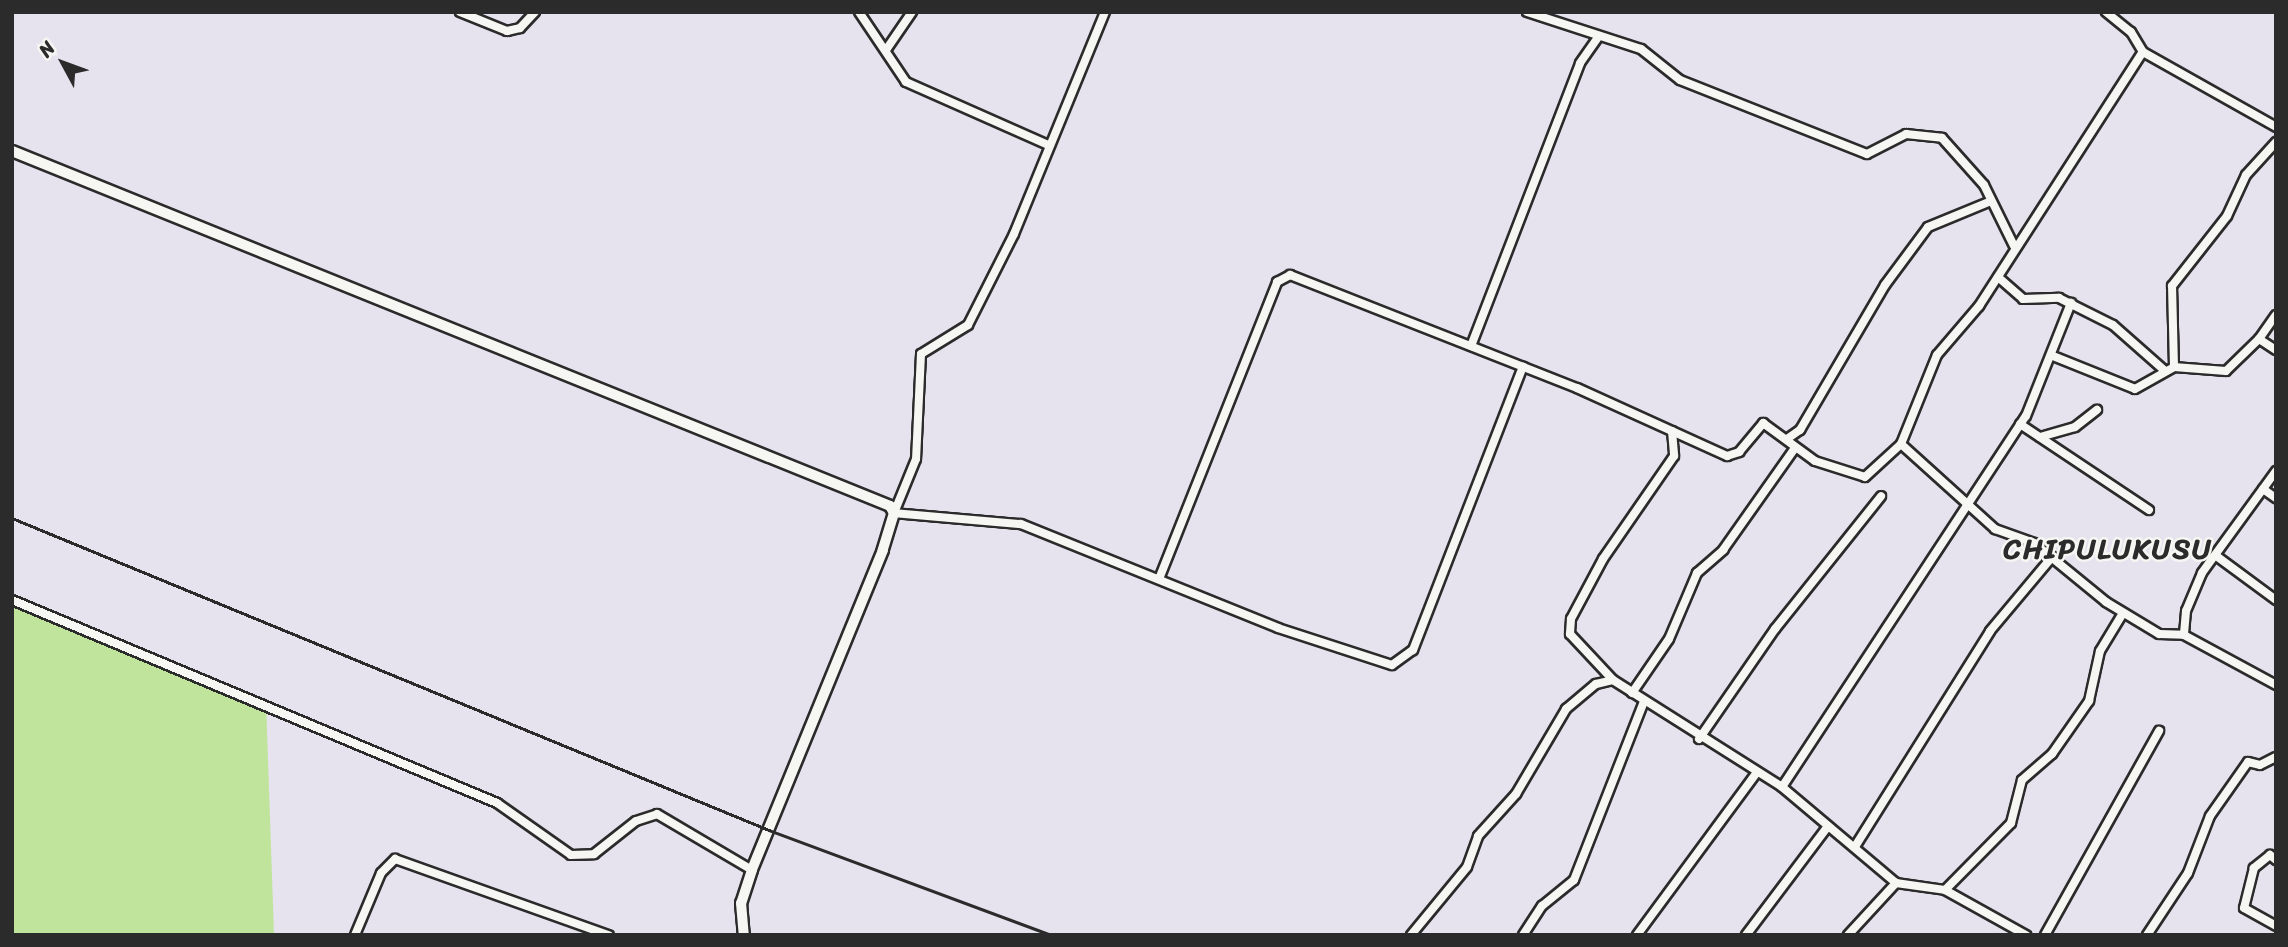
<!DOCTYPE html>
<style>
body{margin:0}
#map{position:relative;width:2288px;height:947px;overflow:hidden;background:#e6e2ee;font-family:Sriracha,sans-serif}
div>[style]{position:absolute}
.green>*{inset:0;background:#c1e49d}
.roads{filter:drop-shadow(2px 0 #2b2b2b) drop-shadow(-2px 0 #2b2b2b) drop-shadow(0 2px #2b2b2b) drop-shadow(0 -2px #2b2b2b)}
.minor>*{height:8px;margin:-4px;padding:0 4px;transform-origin:4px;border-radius:4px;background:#f6f6f2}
.tertiary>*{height:10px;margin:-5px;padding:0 5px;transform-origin:5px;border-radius:5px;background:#f6f6f2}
.rail>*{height:2.5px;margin:-1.25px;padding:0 1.25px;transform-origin:1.25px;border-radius:1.25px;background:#2b2b2b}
span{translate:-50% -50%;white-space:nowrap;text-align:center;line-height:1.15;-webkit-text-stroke:5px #f6f6f2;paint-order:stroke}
.district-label{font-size:28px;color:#2b2b2b;font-weight:700;letter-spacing:2px}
.frame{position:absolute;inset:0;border:14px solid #2b2b2b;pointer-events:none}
.north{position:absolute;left:28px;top:28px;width:70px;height:70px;-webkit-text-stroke:5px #f6f6f2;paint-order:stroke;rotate:311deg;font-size:19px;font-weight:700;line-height:28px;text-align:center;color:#2b2b2b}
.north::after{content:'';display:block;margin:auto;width:24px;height:32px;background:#2b2b2b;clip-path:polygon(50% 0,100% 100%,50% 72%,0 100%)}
</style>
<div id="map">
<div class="green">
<i style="clip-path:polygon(12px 595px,266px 700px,274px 935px,12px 935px)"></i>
</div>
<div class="roads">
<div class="minor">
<i style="left:460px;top:12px;width:51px;rotate:22deg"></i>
<i style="left:507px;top:31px;width:13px;rotate:-13deg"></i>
<i style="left:520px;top:28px;width:22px;rotate:-47deg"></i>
<i style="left:859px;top:12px;width:84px;rotate:56.1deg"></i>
<i style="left:906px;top:82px;width:155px;rotate:23.9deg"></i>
<i style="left:1105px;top:12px;width:240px;rotate:112.3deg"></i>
<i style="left:1014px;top:234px;width:102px;rotate:116.8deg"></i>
<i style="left:968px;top:325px;width:55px;rotate:148.3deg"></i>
<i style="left:921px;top:354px;width:105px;rotate:92.7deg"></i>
<i style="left:916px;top:459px;width:58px;rotate:112.2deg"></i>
<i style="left:894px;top:513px;width:127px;rotate:5deg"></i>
<i style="left:1021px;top:524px;width:277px;rotate:22deg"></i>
<i style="left:1278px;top:628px;width:120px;rotate:18deg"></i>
<i style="left:1392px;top:665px;width:26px;rotate:-36deg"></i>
<i style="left:1413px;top:650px;width:304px;rotate:-68.8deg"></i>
<i style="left:1527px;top:12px;width:120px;rotate:18deg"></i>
<i style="left:1641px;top:49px;width:50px;rotate:38.5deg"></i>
<i style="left:1680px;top:80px;width:201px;rotate:21.6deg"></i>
<i style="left:1867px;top:154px;width:44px;rotate:-27.1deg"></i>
<i style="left:1906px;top:134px;width:36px;rotate:6deg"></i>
<i style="left:1942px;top:138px;width:63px;rotate:48.2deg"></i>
<i style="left:1984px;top:185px;width:68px;rotate:63.8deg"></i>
<i style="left:2106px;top:12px;width:32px;rotate:39deg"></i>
<i style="left:2131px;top:32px;width:23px;rotate:59deg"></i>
<i style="left:2143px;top:52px;width:153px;rotate:29.4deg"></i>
<i style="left:886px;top:50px;width:46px;rotate:-55.6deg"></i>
<i style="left:1998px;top:277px;width:33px;rotate:41deg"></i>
<i style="left:2023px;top:299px;width:36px;rotate:-2deg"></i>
<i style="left:2059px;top:298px;width:60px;rotate:26.6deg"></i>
<i style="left:2113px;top:325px;width:68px;rotate:41.4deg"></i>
<i style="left:2259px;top:339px;width:29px;rotate:-55deg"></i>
<i style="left:1471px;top:346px;width:303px;rotate:-68.9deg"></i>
<i style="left:1580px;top:63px;width:33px;rotate:-55deg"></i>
<i style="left:2053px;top:356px;width:88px;rotate:21.9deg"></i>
<i style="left:2135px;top:389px;width:45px;rotate:-29.4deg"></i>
<i style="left:2174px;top:367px;width:52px;rotate:4.4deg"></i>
<i style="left:2226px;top:371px;width:46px;rotate:-44.1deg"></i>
<i style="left:2259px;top:339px;width:20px;rotate:33deg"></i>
<i style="left:2174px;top:367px;width:81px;rotate:-91.4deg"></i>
<i style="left:2172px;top:286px;width:89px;rotate:-51.8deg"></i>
<i style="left:2227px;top:216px;width:45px;rotate:-65.1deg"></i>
<i style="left:2246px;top:175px;width:45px;rotate:-47.7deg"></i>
<i style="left:2020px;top:424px;width:155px;rotate:33.7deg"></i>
<i style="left:1672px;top:431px;width:25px;rotate:85deg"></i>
<i style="left:1674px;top:456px;width:125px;rotate:124.6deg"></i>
<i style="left:1603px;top:559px;width:68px;rotate:118.1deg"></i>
<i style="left:1571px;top:619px;width:15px;rotate:94deg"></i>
<i style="left:1570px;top:634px;width:63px;rotate:46.9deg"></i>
<i style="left:1613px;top:680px;width:200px;rotate:32.3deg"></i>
<i style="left:1782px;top:787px;width:149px;rotate:40.1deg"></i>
<i style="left:2040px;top:437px;width:36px;rotate:-16deg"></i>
<i style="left:2075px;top:427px;width:28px;rotate:-38deg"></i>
<i style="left:1787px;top:439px;width:16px;rotate:-35deg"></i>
<i style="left:1800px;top:430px;width:168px;rotate:-59.6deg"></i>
<i style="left:1885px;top:285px;width:72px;rotate:-53.4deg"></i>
<i style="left:1928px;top:227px;width:68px;rotate:-22.4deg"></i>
<i style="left:1901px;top:444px;width:127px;rotate:42.1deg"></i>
<i style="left:1995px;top:529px;width:41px;rotate:19.7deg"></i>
<i style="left:2034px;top:543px;width:93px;rotate:39.3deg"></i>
<i style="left:2106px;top:602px;width:62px;rotate:31.1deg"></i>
<i style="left:2159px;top:634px;width:25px;rotate:2deg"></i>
<i style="left:2276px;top:471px;width:126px;rotate:126deg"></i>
<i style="left:2202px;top:573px;width:41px;rotate:112.8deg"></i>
<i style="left:2186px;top:611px;width:24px;rotate:95deg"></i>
<i style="left:2184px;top:635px;width:105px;rotate:28.5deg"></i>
<i style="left:2263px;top:489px;width:16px;rotate:35deg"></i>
<i style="left:2215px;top:555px;width:76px;rotate:36.4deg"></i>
<i style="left:1159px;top:579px;width:320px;rotate:-68.3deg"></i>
<i style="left:1277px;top:282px;width:15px;rotate:-28deg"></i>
<i style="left:1290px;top:275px;width:308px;rotate:21.5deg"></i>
<i style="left:1577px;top:388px;width:165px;rotate:24.4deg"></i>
<i style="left:1727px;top:456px;width:13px;rotate:-18deg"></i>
<i style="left:1739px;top:452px;width:38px;rotate:-50deg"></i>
<i style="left:1763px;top:423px;width:64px;rotate:36.2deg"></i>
<i style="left:1815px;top:461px;width:52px;rotate:17.7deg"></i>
<i style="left:1865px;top:477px;width:49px;rotate:-42.5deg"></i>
<i style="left:1901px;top:444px;width:96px;rotate:-68deg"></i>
<i style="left:1937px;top:355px;width:65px;rotate:-49.4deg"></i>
<i style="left:1979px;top:306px;width:302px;rotate:-57.2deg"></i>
<i style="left:12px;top:600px;width:526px;rotate:22.71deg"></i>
<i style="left:497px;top:803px;width:90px;rotate:35.1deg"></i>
<i style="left:571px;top:855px;width:23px;rotate:-2deg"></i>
<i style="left:594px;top:854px;width:53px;rotate:-38.2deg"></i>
<i style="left:636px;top:821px;width:22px;rotate:-18deg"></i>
<i style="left:657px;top:814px;width:110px;rotate:30.5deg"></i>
<i style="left:1632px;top:693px;width:65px;rotate:-55.6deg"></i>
<i style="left:1669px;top:639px;width:72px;rotate:-67deg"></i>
<i style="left:1697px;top:573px;width:35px;rotate:-41deg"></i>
<i style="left:1723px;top:550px;width:125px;rotate:-54.8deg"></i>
<i style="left:1699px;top:739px;width:134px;rotate:-55.4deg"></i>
<i style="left:1775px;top:629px;width:170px;rotate:-51.4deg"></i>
<i style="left:1782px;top:787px;width:444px;rotate:-56.7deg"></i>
<i style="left:2026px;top:416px;width:122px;rotate:-68.3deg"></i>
<i style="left:1856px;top:845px;width:252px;rotate:-57.9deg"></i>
<i style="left:1990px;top:631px;width:97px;rotate:-50deg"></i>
<i style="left:2276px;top:860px;width:8px;rotate:-140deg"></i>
<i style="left:2270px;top:855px;width:21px;rotate:141deg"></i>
<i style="left:2254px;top:868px;width:41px;rotate:104deg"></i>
<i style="left:2244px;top:908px;width:37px;rotate:29deg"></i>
<i style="left:1945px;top:890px;width:94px;rotate:-45.4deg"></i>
<i style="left:2011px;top:823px;width:44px;rotate:-75.7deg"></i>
<i style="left:2022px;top:780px;width:40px;rotate:-41deg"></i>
<i style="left:2052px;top:754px;width:65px;rotate:-55.1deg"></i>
<i style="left:2089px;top:701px;width:51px;rotate:-77.6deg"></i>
<i style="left:2100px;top:651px;width:44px;rotate:-58.8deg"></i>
<i style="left:355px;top:935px;width:67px;rotate:-67.2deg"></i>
<i style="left:381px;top:873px;width:20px;rotate:-45deg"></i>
<i style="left:395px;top:859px;width:227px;rotate:19.6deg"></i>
<i style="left:1411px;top:935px;width:88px;rotate:-50.5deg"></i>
<i style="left:1467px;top:867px;width:33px;rotate:-70deg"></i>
<i style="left:1478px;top:836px;width:57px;rotate:-47.9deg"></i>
<i style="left:1516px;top:794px;width:99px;rotate:-59.5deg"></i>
<i style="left:1566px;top:709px;width:39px;rotate:-40deg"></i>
<i style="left:1596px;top:684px;width:17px;rotate:-13deg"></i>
<i style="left:1523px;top:935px;width:35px;rotate:-57deg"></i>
<i style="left:1542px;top:906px;width:41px;rotate:-39.1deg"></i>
<i style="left:1574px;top:880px;width:192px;rotate:-68.6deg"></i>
<i style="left:1637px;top:935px;width:202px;rotate:-53.6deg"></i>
<i style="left:1746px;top:935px;width:133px;rotate:-53deg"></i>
<i style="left:1848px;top:935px;width:71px;rotate:-47.3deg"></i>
<i style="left:1896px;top:883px;width:49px;rotate:8.1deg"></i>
<i style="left:1945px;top:890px;width:93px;rotate:29.1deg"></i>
<i style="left:2045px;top:935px;width:234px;rotate:-60.8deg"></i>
<i style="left:2147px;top:935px;width:74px;rotate:-56.5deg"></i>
<i style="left:2188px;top:873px;width:61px;rotate:-68.9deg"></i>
<i style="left:2210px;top:816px;width:66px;rotate:-54.9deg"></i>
<i style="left:2248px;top:762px;width:12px;rotate:14deg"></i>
<i style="left:2260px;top:765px;width:18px;rotate:-27deg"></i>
</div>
<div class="tertiary">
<i style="left:12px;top:151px;width:947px;rotate:22.01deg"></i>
<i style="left:890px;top:506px;width:8px;rotate:60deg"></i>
<i style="left:894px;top:513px;width:39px;rotate:107deg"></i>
<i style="left:883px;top:550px;width:346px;rotate:112.3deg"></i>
<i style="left:752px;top:870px;width:35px;rotate:108deg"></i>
<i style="left:741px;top:903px;width:32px;rotate:85deg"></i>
</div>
</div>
<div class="rail">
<i style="left:12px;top:518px;width:819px;rotate:22.4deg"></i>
<i style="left:769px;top:830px;width:301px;rotate:20.4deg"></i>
</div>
<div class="district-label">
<span style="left:2108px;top:549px">CHIPULUKUSU</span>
</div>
<div class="frame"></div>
<div class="north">N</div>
</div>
